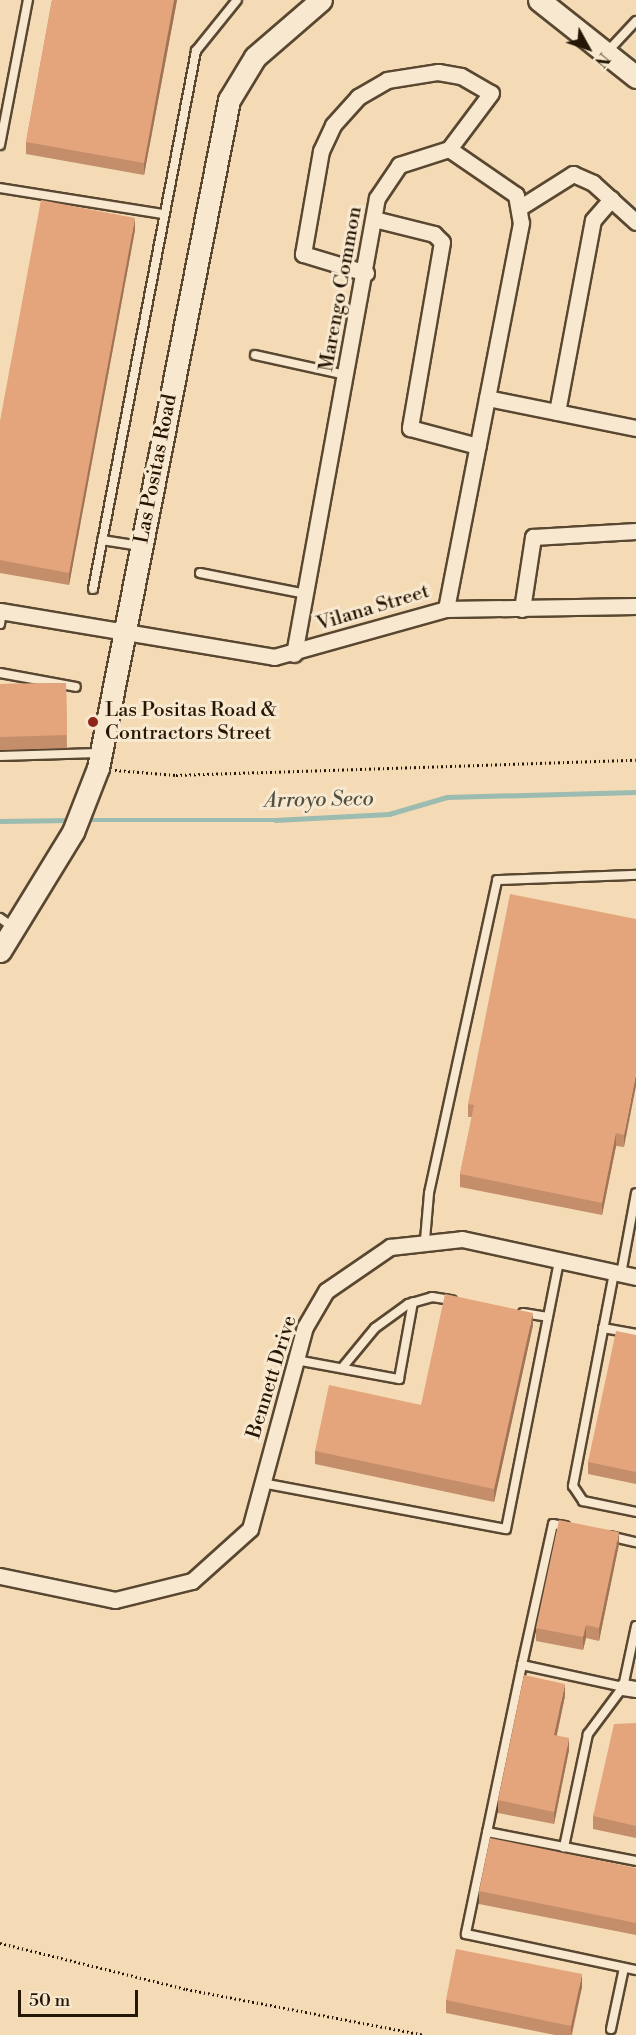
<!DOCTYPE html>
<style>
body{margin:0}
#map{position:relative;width:636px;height:2035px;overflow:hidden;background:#f4dbb5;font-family:"Libre Bodoni",serif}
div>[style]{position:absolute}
.stream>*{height:4.5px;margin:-2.25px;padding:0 2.25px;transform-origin:2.25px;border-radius:2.25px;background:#9cbbb1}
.path>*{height:3px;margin-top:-1.5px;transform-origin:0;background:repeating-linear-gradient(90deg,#251605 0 1.5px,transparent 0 4.5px)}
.roads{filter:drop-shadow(2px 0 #594731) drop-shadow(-2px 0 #594731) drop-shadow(0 2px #594731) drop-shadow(0 -2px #594731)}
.lane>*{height:8px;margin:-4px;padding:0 4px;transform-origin:4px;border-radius:4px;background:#f8e8cf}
.street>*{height:15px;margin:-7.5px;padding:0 7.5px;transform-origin:7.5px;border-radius:7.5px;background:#f8e8cf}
.secondary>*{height:21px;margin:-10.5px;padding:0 10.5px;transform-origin:10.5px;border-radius:10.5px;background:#f8e8cf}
.wall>*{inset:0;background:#c48e6b}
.shaded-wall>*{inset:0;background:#a07457}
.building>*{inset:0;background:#e4a57c}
.dots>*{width:16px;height:16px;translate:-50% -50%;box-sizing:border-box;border:3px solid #f8e8cf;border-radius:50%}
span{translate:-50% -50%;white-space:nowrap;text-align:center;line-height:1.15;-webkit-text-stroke:6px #f8e8cf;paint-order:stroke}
.street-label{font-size:20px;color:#251605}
.poi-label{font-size:20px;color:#251605}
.left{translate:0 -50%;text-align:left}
.water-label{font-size:21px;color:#4f5041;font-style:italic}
.north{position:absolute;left:558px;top:18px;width:60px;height:60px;-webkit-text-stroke:4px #f8e8cf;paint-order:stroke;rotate:130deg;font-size:16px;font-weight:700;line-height:24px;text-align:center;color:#251605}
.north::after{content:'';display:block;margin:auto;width:21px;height:27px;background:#251605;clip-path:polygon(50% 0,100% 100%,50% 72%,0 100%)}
.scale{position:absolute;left:18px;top:1990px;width:120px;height:27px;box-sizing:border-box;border:3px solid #251605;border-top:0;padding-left:8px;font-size:18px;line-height:21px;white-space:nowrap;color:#251605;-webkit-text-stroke:4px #f8e8cf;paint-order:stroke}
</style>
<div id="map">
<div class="stream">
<i style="left:84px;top:820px;width:191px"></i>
<i style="left:275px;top:820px;width:114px;rotate:-3deg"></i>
<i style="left:389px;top:814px;width:60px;rotate:-16.3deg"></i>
<i style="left:447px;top:797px;width:189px;rotate:-1.5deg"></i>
<i style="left:0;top:821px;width:72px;rotate:-0.8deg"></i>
</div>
<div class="path">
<i style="left:115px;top:770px;width:61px;rotate:4.7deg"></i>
<i style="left:176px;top:775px;width:460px;rotate:-1.9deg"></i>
<i style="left:0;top:1943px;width:192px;rotate:13.9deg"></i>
<i style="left:186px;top:1989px;width:243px;rotate:10.9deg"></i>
</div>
<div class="roads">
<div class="lane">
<i style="left:608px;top:51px;width:41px;rotate:-47deg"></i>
<i style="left:0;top:145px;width:148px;rotate:-79.1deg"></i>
<i style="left:0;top:188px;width:164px;rotate:9.1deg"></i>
<i style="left:255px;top:355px;width:93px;rotate:12.4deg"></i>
<i style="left:102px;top:540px;width:37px;rotate:9deg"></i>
<i style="left:200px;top:573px;width:108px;rotate:11.2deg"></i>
<i style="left:93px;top:589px;width:548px;rotate:-79.16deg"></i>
<i style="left:196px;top:51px;width:65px;rotate:-51.2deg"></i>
<i style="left:0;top:624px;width:12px;rotate:-81deg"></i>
<i style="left:0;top:673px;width:77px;rotate:10.4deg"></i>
<i style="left:0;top:756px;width:98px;rotate:-1.8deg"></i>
<i style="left:0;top:918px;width:16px;rotate:35deg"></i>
<i style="left:425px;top:1240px;width:47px;rotate:-85.1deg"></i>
<i style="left:429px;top:1193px;width:320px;rotate:-77.7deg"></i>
<i style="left:497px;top:880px;width:139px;rotate:-2.1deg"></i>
<i style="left:614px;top:1273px;width:217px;rotate:100.9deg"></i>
<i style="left:573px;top:1486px;width:18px;rotate:56deg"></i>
<i style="left:583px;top:1501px;width:54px;rotate:11.7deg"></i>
<i style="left:621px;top:1274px;width:82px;rotate:-79.5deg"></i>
<i style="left:523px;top:1313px;width:25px;rotate:9deg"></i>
<i style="left:603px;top:1328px;width:34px;rotate:10deg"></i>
<i style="left:296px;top:1360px;width:105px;rotate:10.5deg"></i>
<i style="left:399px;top:1379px;width:78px;rotate:-79.7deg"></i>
<i style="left:342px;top:1368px;width:52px;rotate:-50.5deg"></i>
<i style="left:375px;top:1328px;width:41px;rotate:-36deg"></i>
<i style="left:408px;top:1304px;width:25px;rotate:-16deg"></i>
<i style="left:432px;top:1297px;width:20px;rotate:9deg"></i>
<i style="left:262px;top:1483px;width:248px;rotate:10.7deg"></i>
<i style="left:506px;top:1529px;width:273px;rotate:-78.8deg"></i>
<i style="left:565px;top:1526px;width:12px;rotate:-171deg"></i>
<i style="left:553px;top:1524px;width:144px;rotate:102.4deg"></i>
<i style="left:522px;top:1665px;width:103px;rotate:12.3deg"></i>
<i style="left:609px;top:1536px;width:28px;rotate:13deg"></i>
<i style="left:636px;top:1626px;width:62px;rotate:102deg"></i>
<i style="left:623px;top:1687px;width:59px;rotate:126.7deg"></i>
<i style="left:588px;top:1734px;width:116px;rotate:102deg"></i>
<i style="left:564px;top:1847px;width:73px;rotate:11deg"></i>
<i style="left:522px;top:1665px;width:275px;rotate:101.8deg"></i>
<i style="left:466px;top:1934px;width:174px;rotate:12deg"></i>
<i style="left:487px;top:1832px;width:78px;rotate:11deg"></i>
<i style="left:611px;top:2029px;width:62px;rotate:-78deg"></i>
</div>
<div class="street">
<i style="left:519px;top:208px;width:64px;rotate:-32.2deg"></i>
<i style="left:573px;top:174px;width:22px;rotate:24deg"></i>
<i style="left:593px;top:183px;width:58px;rotate:42.2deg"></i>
<i style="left:374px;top:219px;width:62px;rotate:14deg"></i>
<i style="left:434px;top:234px;width:11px;rotate:45deg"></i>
<i style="left:442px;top:242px;width:189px;rotate:99.8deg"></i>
<i style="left:410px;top:428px;width:70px;rotate:14.8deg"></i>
<i style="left:366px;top:273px;width:66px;rotate:-163.2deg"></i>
<i style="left:303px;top:254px;width:105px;rotate:-80.1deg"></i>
<i style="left:321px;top:151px;width:29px;rotate:-65deg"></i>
<i style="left:333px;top:125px;width:38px;rotate:-48deg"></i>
<i style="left:358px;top:97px;width:34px;rotate:-30deg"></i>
<i style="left:387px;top:80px;width:52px;rotate:-8.9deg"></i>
<i style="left:438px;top:72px;width:23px;rotate:10deg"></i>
<i style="left:461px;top:76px;width:34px;rotate:30deg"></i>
<i style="left:491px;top:93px;width:70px;rotate:126.9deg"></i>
<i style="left:487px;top:398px;width:152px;rotate:11.4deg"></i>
<i style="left:557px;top:412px;width:195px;rotate:-79.4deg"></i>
<i style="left:593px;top:220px;width:28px;rotate:-49deg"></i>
<i style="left:522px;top:609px;width:73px;rotate:-81.3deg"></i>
<i style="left:533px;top:537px;width:103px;rotate:-3.3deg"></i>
<i style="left:0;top:611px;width:278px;rotate:9.5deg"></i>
<i style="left:274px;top:657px;width:179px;rotate:-15.6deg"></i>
<i style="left:446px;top:609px;width:190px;rotate:-0.9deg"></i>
<i style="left:294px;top:654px;width:463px;rotate:-79.7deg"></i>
<i style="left:377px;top:198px;width:40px;rotate:-56deg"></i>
<i style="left:399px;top:165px;width:52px;rotate:-17.7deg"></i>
<i style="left:449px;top:149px;width:81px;rotate:34.5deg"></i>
<i style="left:516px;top:195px;width:28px;rotate:80deg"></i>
<i style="left:521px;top:223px;width:393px;rotate:101deg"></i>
<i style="left:0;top:1576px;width:117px;rotate:11.8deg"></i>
<i style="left:115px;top:1600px;width:79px;rotate:-13.9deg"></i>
<i style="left:192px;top:1581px;width:78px;rotate:-41.9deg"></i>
<i style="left:250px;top:1529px;width:209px;rotate:-74.8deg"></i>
<i style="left:305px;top:1327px;width:42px;rotate:-59.7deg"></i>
<i style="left:326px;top:1291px;width:78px;rotate:-34.5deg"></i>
<i style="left:390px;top:1247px;width:72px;rotate:-6.3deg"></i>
<i style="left:462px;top:1239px;width:178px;rotate:12.3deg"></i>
<i style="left:623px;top:1687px;width:13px;rotate:9deg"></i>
</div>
<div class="secondary">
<i style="left:539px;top:0;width:124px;rotate:38.4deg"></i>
<i style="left:0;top:951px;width:140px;rotate:-58.5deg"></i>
<i style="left:73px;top:832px;width:69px;rotate:-68.7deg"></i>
<i style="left:98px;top:768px;width:681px;rotate:-78.9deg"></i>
<i style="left:229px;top:100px;width:50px;rotate:-58.8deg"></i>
<i style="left:255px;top:57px;width:87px;rotate:-40.8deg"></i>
</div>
</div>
<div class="wall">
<i style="clip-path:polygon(52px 0,177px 0,144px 175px,26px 154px,26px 142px)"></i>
<i style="clip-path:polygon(135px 230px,69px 585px,0 573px,0 421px)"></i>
<i style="clip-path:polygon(66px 683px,67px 748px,0 750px,0 684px)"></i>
<i style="clip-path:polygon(636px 919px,624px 1147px,616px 1146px,602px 1215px,460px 1187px,460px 1174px,472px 1117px,468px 1117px,468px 1104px)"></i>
<i style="clip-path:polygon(533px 1325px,494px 1502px,315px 1464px,315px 1451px,421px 1405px)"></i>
<i style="clip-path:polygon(636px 1335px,636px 1484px,588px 1474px,588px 1462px)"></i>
<i style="clip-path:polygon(619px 1544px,599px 1641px,586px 1638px,583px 1650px,536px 1641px,536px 1628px)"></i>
<i style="clip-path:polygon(565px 1696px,557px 1735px,569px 1750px,554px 1824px,498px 1813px,498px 1800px)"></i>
<i style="clip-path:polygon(636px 1723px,636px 1838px,593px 1829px,593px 1816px)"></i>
<i style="clip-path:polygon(636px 1868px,636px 1935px,479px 1904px,479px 1891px)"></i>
<i style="clip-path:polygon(582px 1987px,572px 2035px,555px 2035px,446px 2013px,446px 2000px)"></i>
</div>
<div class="shaded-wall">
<i style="clip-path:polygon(174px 0,177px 0,144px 175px,144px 163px)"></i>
<i style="clip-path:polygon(135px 218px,135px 230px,69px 585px,69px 573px)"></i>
<i style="clip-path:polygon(636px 1074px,636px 1086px,624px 1147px,624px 1135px)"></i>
<i style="clip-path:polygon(616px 1133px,616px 1146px,602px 1215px,602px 1203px)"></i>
<i style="clip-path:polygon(533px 1313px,533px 1325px,494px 1502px,494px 1489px)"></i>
<i style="clip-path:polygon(619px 1532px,619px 1544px,599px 1641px,599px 1628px)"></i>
<i style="clip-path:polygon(586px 1625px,586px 1638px,583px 1650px,583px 1637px)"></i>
<i style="clip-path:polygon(565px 1684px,565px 1696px,554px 1747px,554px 1735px)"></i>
<i style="clip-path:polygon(569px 1738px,569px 1750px,554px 1824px,554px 1812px)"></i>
<i style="clip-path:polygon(582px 1974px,582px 1987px,571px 2035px,571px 2026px)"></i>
</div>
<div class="building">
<i style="clip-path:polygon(52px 0,174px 0,144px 163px,26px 142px)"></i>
<i style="clip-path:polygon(41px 200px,135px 218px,69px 573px,0 560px,0 421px)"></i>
<i style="clip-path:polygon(66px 683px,67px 735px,0 737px,0 684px)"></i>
<i style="clip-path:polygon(510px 894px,636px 919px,636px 1074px,624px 1135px,616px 1133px,602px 1203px,460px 1174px,474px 1105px,468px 1104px)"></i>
<i style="clip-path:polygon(445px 1294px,533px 1313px,494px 1489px,315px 1451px,329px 1385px,421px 1405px)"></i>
<i style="clip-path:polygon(616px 1331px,636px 1335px,636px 1472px,588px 1462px)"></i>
<i style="clip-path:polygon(559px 1520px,619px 1532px,599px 1628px,586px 1625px,583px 1637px,536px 1628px)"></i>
<i style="clip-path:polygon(524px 1675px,565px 1684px,554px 1735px,569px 1738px,554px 1812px,498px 1800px)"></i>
<i style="clip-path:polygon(636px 1723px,636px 1826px,593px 1816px,614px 1724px)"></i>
<i style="clip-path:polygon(490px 1838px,636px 1868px,636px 1923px,479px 1891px)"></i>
<i style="clip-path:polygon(456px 1949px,582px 1974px,571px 2026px,446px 2000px)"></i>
</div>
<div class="dots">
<i style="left:93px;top:722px;background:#8f2418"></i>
</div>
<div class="street-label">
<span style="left:341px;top:289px;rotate:-80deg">Marengo Common</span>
<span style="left:156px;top:469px;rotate:-79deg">Las Positas Road</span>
<span style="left:373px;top:608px;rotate:-17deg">Vilana Street</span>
<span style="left:272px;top:1377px;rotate:-73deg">Bennett Drive</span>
</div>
<div class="poi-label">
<span class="left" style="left:105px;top:722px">Las Positas Road &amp;<br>Contractors Street</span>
</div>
<div class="water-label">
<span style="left:319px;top:800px;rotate:-1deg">Arroyo Seco</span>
</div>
<div class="north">N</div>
<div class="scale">50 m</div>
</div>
